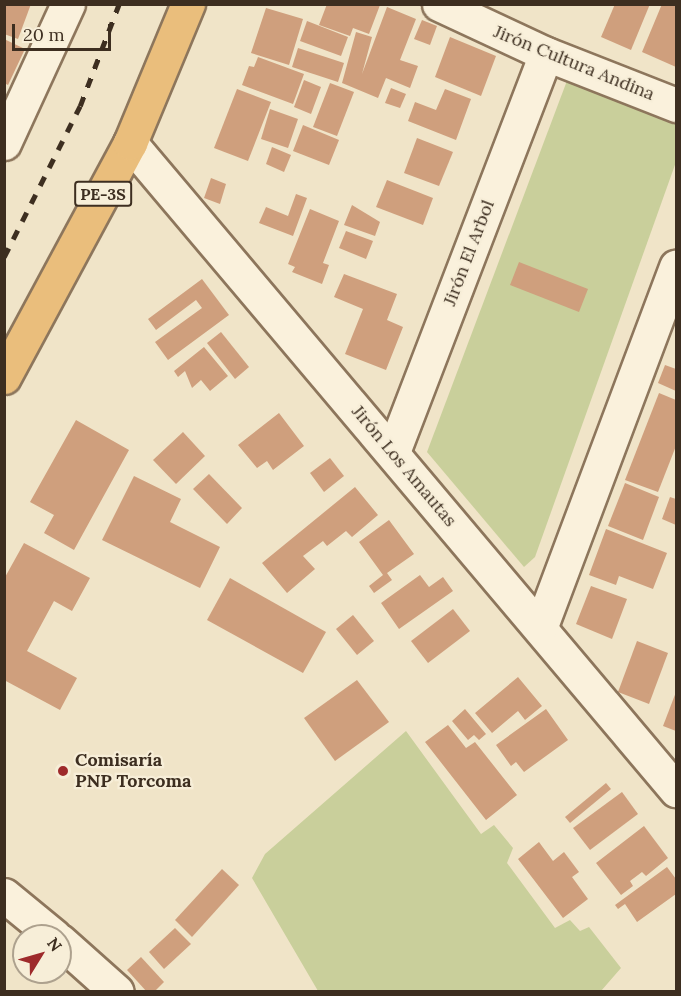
<!DOCTYPE html>
<meta charset="utf-8">
<style>
body{margin:0}
#map{position:relative;width:681px;height:996px;overflow:hidden;background:#f0e4c8;font-family:Lora,serif}
div>[style]{position:absolute}
.green>*{inset:0;background:#c9cf9b}
.building>*{inset:0;background:#cf9f7d}
.roads{filter:drop-shadow(2px 0 #8d765c) drop-shadow(-2px 0 #8d765c) drop-shadow(0 2px #8d765c) drop-shadow(0 -2px #8d765c)}
.minor>*{height:33px;margin:-16.5px;padding:0 16.5px;transform-origin:16.5px;border-radius:16.5px;background:#faf1dc}
.trunk>*{height:33px;margin:-16.5px;padding:0 16.5px;transform-origin:16.5px;border-radius:16.5px;background:#eabe7c}
.rail>*{height:4.5px;margin-top:-2.25px;transform-origin:0;background:repeating-linear-gradient(90deg,#3d2e20 0 10px,transparent 0 20px)}
.dots>*{width:16px;height:16px;translate:-50% -50%;box-sizing:border-box;border:3px solid #f7eed8;border-radius:50%}
span{translate:-50% -50%;white-space:nowrap;text-align:center;line-height:1.15;-webkit-text-stroke:4.5px #f7eed8;paint-order:stroke}
.shield-label span{padding:2px 4px;background:#f7eed8;border:2px solid;border-radius:4px;-webkit-text-stroke-width:0}
.shield-label{font-size:16px;color:#3d2e20;font-weight:700}
.street-label{font-size:18px;color:#3d2e20}
.poi-label{font-size:18px;color:#3d2e20;font-weight:700}
.left{translate:0 -50%;text-align:left}
.frame{position:absolute;inset:0;border:6px solid #3d2e20;pointer-events:none}
.north{position:absolute;left:12px;top:924px;width:60px;height:60px;box-sizing:border-box;background:#f7eed8;border:2px solid #ada18e;border-radius:50%;rotate:53deg;font-size:16px;font-weight:700;line-height:24px;text-align:center;color:#3d2e20}
.north::after{content:'';display:block;margin:auto;width:21px;height:27px;background:#9e2a2b;clip-path:polygon(50% 0,100% 100%,50% 72%,0 100%)}
.scale{position:absolute;left:12px;top:24px;width:99px;height:27px;box-sizing:border-box;border:3px solid #3d2e20;border-top:0;padding-left:8px;font-size:18px;line-height:21px;white-space:nowrap;color:#3d2e20;-webkit-text-stroke:4px #f7eed8;paint-order:stroke}
</style>
<div id="map">
<div class="green">
<i style="clip-path:polygon(568px 78px,676px 122px,676px 162px,535px 557px,524px 567px,427px 452px)"></i>
<i style="clip-path:polygon(406px 731px,481px 834px,494px 825px,513px 848px,507px 863px,555px 928px,570px 920px,580px 931px,589px 927px,621px 968px,601px 991px,318px 991px,252px 878px,265px 854px)"></i>
</div>
<div class="building">
<i style="clip-path:polygon(4px 4px,31px 4px,18px 39px,4px 34px)"></i>
<i style="clip-path:polygon(327px 4px,378px 4px,380px 5px,369px 34px,353px 28px,350px 36px,319px 25px)"></i>
<i style="clip-path:polygon(615px 4px,650px 4px,631px 50px,601px 37px)"></i>
<i style="clip-path:polygon(662px 4px,676px 4px,676px 67px,642px 52px)"></i>
<i style="clip-path:polygon(387px 7px,416px 19px,400px 60px,418px 66px,410px 88px,386px 78px,378px 98px,342px 83px,356px 32px,372px 37px,362px 74px)"></i>
<i style="clip-path:polygon(266px 8px,303px 19px,289px 65px,251px 53px)"></i>
<i style="clip-path:polygon(422px 20px,437px 26px,430px 45px,414px 39px)"></i>
<i style="clip-path:polygon(307px 21px,348px 37px,341px 56px,300px 41px)"></i>
<i style="clip-path:polygon(450px 37px,496px 56px,481px 96px,435px 77px)"></i>
<i style="clip-path:polygon(4px 39px,25px 49px,8px 85px,4px 83px)"></i>
<i style="clip-path:polygon(298px 48px,344px 63px,338px 82px,292px 67px)"></i>
<i style="clip-path:polygon(258px 57px,304px 74px,293px 104px,242px 85px,249px 66px,254px 67px)"></i>
<i style="clip-path:polygon(304px 80px,321px 87px,311px 114px,294px 107px)"></i>
<i style="clip-path:polygon(330px 83px,354px 92px,337px 136px,313px 127px)"></i>
<i style="clip-path:polygon(391px 88px,406px 94px,400px 108px,385px 103px)"></i>
<i style="clip-path:polygon(237px 89px,271px 102px,248px 161px,214px 148px)"></i>
<i style="clip-path:polygon(445px 89px,471px 99px,456px 140px,408px 121px,415px 102px,436px 110px)"></i>
<i style="clip-path:polygon(270px 109px,298px 119px,288px 148px,261px 139px)"></i>
<i style="clip-path:polygon(303px 125px,339px 140px,329px 165px,293px 151px)"></i>
<i style="clip-path:polygon(417px 138px,453px 152px,439px 186px,404px 173px)"></i>
<i style="clip-path:polygon(272px 147px,291px 155px,284px 172px,266px 164px)"></i>
<i style="clip-path:polygon(211px 178px,226px 184px,220px 204px,204px 198px)"></i>
<i style="clip-path:polygon(387px 180px,433px 198px,423px 225px,376px 207px)"></i>
<i style="clip-path:polygon(296px 194px,307px 198px,293px 236px,259px 223px,266px 207px,288px 216px)"></i>
<i style="clip-path:polygon(352px 205px,380px 222px,375px 236px,344px 225px)"></i>
<i style="clip-path:polygon(310px 209px,339px 221px,323px 263px,329px 265px,322px 284px,292px 272px,295px 267px,288px 264px)"></i>
<i style="clip-path:polygon(346px 231px,373px 241px,366px 259px,339px 248px)"></i>
<i style="clip-path:polygon(519px 262px,588px 289px,579px 312px,510px 285px)"></i>
<i style="clip-path:polygon(344px 274px,397px 294px,387px 320px,403px 327px,386px 370px,345px 354px,363px 309px,334px 297px)"></i>
<i style="clip-path:polygon(202px 279px,229px 315px,168px 360px,155px 342px,202px 308px,196px 300px,156px 330px,148px 319px)"></i>
<i style="clip-path:polygon(221px 332px,249px 367px,235px 379px,207px 343px)"></i>
<i style="clip-path:polygon(204px 347px,228px 376px,210px 391px,201px 380px,192px 388px,185px 371px,178px 377px,174px 371px)"></i>
<i style="clip-path:polygon(665px 365px,676px 369px,676px 391px,658px 383px)"></i>
<i style="clip-path:polygon(659px 393px,676px 400px,676px 446px,658px 492px,625px 480px)"></i>
<i style="clip-path:polygon(279px 413px,304px 446px,273px 470px,267px 461px,257px 468px,238px 445px)"></i>
<i style="clip-path:polygon(76px 420px,129px 450px,74px 550px,44px 533px,54px 515px,30px 502px)"></i>
<i style="clip-path:polygon(183px 432px,205px 456px,176px 484px,153px 460px)"></i>
<i style="clip-path:polygon(330px 458px,344px 476px,324px 492px,310px 473px)"></i>
<i style="clip-path:polygon(209px 474px,242px 508px,227px 524px,193px 489px)"></i>
<i style="clip-path:polygon(134px 476px,181px 499px,170px 522px,220px 547px,200px 588px,102px 540px)"></i>
<i style="clip-path:polygon(625px 483px,659px 497px,643px 540px,608px 526px)"></i>
<i style="clip-path:polygon(355px 487px,378px 515px,352px 537px,346px 531px,327px 546px,323px 541px,303px 556px,315px 569px,287px 593px,262px 563px)"></i>
<i style="clip-path:polygon(670px 497px,676px 499px,676px 525px,662px 519px)"></i>
<i style="clip-path:polygon(389px 520px,414px 554px,387px 573px,392px 580px,374px 593px,369px 586px,383px 575px,359px 542px)"></i>
<i style="clip-path:polygon(606px 529px,667px 553px,653px 589px,619px 576px,616px 585px,589px 575px)"></i>
<i style="clip-path:polygon(24px 543px,90px 578px,72px 611px,54px 601px,27px 651px,77px 678px,60px 710px,4px 680px,4px 579px)"></i>
<i style="clip-path:polygon(420px 575px,429px 587px,443px 577px,453px 591px,399px 629px,381px 603px)"></i>
<i style="clip-path:polygon(230px 578px,326px 632px,303px 673px,207px 620px)"></i>
<i style="clip-path:polygon(591px 586px,627px 599px,612px 639px,576px 624px)"></i>
<i style="clip-path:polygon(453px 609px,470px 631px,428px 663px,411px 641px)"></i>
<i style="clip-path:polygon(353px 615px,374px 641px,357px 655px,336px 629px)"></i>
<i style="clip-path:polygon(637px 641px,668px 653px,649px 704px,618px 692px)"></i>
<i style="clip-path:polygon(518px 677px,542px 706px,525px 720px,518px 711px,492px 733px,475px 713px)"></i>
<i style="clip-path:polygon(357px 680px,389px 722px,335px 761px,304px 718px)"></i>
<i style="clip-path:polygon(676px 692px,676px 731px,663px 726px)"></i>
<i style="clip-path:polygon(465px 709px,486px 734px,479px 740px,474px 735px,468px 740px,452px 721px)"></i>
<i style="clip-path:polygon(546px 709px,568px 740px,524px 772px,516px 762px,511px 766px,496px 745px)"></i>
<i style="clip-path:polygon(448px 725px,466px 748px,475px 742px,517px 795px,486px 820px,425px 742px)"></i>
<i style="clip-path:polygon(606px 783px,611px 789px,570px 823px,565px 817px)"></i>
<i style="clip-path:polygon(622px 792px,638px 814px,590px 850px,573px 828px)"></i>
<i style="clip-path:polygon(644px 826px,668px 858px,646px 876px,642px 872px,630px 881px,633px 886px,621px 895px,596px 863px)"></i>
<i style="clip-path:polygon(539px 842px,553px 861px,564px 852px,579px 872px,572px 877px,588px 899px,563px 918px,518px 859px)"></i>
<i style="clip-path:polygon(667px 867px,676px 879px,676px 894px,637px 922px,625px 904px,618px 909px,615px 905px)"></i>
<i style="clip-path:polygon(222px 869px,239px 885px,192px 937px,175px 920px)"></i>
<i style="clip-path:polygon(175px 928px,191px 944px,164px 969px,149px 952px)"></i>
<i style="clip-path:polygon(141px 957px,164px 982px,154px 992px,147px 992px,127px 970px)"></i>
</div>
<div class="roads">
<div class="minor">
<i style="left:439px;top:4px;width:118px;rotate:25deg"></i>
<i style="left:546px;top:54px;width:140px;rotate:21.4deg"></i>
<i style="left:4px;top:143px;width:153px;rotate:-65.3deg"></i>
<i style="left:130px;top:143px;width:847px;rotate:49.84deg"></i>
<i style="left:393px;top:452px;width:426px;rotate:-69deg"></i>
<i style="left:541px;top:626px;width:384px;rotate:-69.4deg"></i>
<i style="left:4px;top:895px;width:65px;rotate:39.4deg"></i>
<i style="left:60px;top:941px;width:76px;rotate:41.8deg"></i>
</div>
<div class="trunk">
<i style="left:4px;top:377px;width:266px;rotate:-61.7deg"></i>
<i style="left:130px;top:143px;width:151px;rotate:-67.4deg"></i>
</div>
</div>
<div class="rail">
<i style="left:4px;top:257px;width:169px;rotate:-63.3deg"></i>
<i style="left:80px;top:106px;width:109px;rotate:-69.1deg"></i>
</div>
<div class="dots">
<i style="left:63px;top:771px;background:#9e2a2b"></i>
</div>
<div class="shield-label">
<span style="left:103px;top:194px">PE-3S</span>
</div>
<div class="street-label">
<span style="left:574px;top:63px;rotate:22deg">Jirón Cultura Andina</span>
<span style="left:469px;top:253px;rotate:-69deg">Jirón El Arbol</span>
<span style="left:404px;top:466px;rotate:50deg">Jirón Los Amautas</span>
</div>
<div class="poi-label">
<span class="left" style="left:75px;top:771px">Comisaría<br>PNP Torcoma</span>
</div>
<div class="frame"></div>
<div class="north">N</div>
<div class="scale">20 m</div>
</div>
